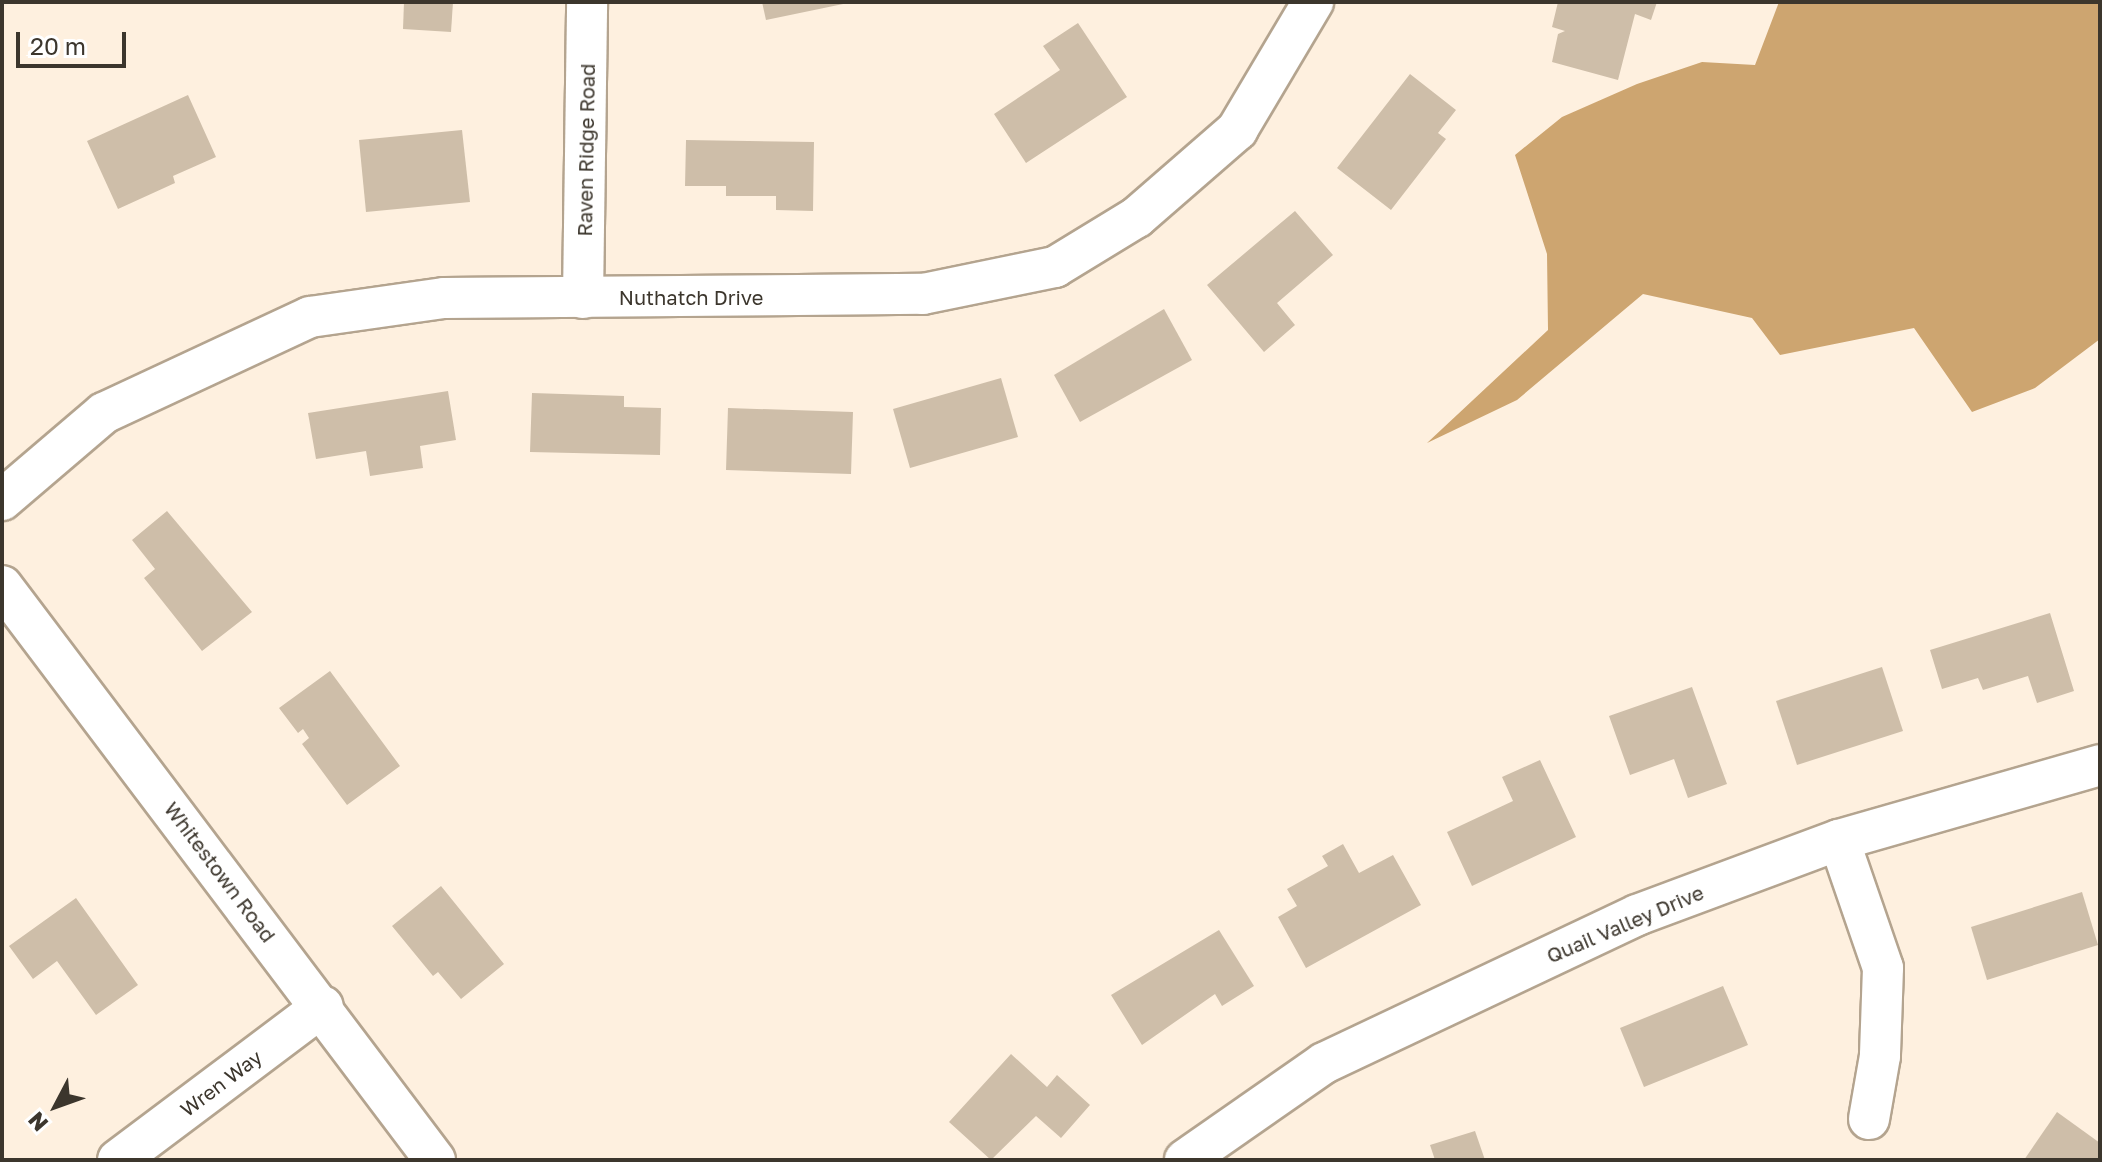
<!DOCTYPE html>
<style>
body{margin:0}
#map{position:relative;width:2102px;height:1162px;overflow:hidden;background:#fef0df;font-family:"Golos Text",sans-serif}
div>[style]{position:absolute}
.forest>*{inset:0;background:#cda570}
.building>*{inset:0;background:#cebea9}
.roads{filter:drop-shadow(2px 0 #b4a48f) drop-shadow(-2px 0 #b4a48f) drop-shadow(0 2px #b4a48f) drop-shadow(0 -2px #b4a48f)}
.minor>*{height:40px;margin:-20px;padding:0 20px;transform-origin:20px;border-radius:20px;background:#fff}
span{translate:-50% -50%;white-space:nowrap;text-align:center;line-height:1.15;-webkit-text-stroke:7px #fff;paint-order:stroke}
.street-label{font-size:20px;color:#3c362d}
.frame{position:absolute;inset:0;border:4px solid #3c362d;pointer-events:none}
.north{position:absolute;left:16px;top:1066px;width:80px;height:80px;-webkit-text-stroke:6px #fff;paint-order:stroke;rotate:229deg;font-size:22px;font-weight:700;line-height:32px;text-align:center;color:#3c362d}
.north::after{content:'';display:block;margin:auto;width:28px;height:36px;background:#3c362d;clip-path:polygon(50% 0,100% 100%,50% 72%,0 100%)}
.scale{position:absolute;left:16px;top:32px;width:110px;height:36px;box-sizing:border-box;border:4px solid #3c362d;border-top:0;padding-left:10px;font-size:24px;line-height:28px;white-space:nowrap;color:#3c362d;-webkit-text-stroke:6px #fff;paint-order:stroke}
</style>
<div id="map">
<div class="forest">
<i style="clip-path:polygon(1779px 2px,2100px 2px,2100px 339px,2035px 388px,1972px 412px,1914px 328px,1780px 355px,1752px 318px,1643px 294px,1517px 400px,1427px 443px,1548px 330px,1547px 254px,1515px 155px,1562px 117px,1637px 84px,1702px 62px,1755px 65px)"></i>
</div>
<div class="building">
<i style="clip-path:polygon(404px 2px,453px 2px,451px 32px,403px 29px)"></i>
<i style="clip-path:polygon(762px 2px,848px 2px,848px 3px,766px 20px)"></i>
<i style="clip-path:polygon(1558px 2px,1657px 2px,1651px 20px,1635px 14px,1618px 80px,1552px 62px,1558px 34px,1565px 31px,1552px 27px)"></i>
<i style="clip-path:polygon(1078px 23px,1127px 97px,1026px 163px,994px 114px,1060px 70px,1043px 46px)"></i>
<i style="clip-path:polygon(1410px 74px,1456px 110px,1438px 133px,1446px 139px,1391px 210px,1337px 168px)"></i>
<i style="clip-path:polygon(188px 95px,216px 157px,173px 176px,175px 183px,118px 209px,87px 141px)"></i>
<i style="clip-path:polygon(462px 130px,470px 202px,366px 212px,359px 140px)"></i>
<i style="clip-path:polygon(686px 140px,814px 142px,813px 211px,776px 210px,776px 196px,726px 196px,726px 186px,685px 186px)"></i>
<i style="clip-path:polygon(1295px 211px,1333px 255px,1277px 303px,1295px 325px,1264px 352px,1207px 285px)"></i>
<i style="clip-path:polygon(1164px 309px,1192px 360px,1080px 422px,1054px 375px)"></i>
<i style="clip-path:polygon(1001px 378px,1018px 437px,910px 468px,893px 409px)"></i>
<i style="clip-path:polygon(448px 391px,456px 440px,420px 446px,423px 468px,370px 476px,366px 451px,316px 459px,308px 413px)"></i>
<i style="clip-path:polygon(532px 393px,624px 396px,624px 407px,661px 408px,660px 455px,530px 452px)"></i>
<i style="clip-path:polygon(728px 408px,853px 412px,851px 474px,726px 470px)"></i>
<i style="clip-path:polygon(167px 511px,252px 612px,202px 651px,144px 578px,155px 569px,132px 540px)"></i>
<i style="clip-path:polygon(2050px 613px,2074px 691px,2037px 703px,2028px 676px,1983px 690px,1978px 678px,1942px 689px,1930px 650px)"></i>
<i style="clip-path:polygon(1882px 667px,1903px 731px,1797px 765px,1776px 701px)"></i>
<i style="clip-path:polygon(330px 671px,400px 766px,347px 805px,302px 744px,309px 738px,303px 729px,298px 733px,279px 708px)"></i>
<i style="clip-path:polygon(1692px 687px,1727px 784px,1688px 798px,1674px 759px,1630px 775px,1609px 716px)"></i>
<i style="clip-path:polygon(1540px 760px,1576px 837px,1472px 886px,1447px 832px,1513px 801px,1502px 777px)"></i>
<i style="clip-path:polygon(1343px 844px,1359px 873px,1393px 855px,1421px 905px,1306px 968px,1278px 917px,1297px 906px,1287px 889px,1328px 866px,1322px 856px)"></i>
<i style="clip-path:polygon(441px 886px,504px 964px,461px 999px,438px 972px,433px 976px,392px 926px)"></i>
<i style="clip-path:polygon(2082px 892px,2098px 945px,1987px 980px,1971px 927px)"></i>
<i style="clip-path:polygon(76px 898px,138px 985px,96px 1015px,57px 961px,33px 979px,9px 946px)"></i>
<i style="clip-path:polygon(1219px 930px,1254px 986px,1222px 1006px,1215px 994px,1142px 1045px,1111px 995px)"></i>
<i style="clip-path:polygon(1723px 986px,1748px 1045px,1644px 1087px,1620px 1028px)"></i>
<i style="clip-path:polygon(1011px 1054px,1047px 1087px,1057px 1075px,1090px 1105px,1061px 1138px,1036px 1116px,991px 1160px,949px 1122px)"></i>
<i style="clip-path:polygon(2057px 1112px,2100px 1143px,2100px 1160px,2024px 1160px)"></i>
<i style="clip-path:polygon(1475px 1131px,1485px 1160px,1435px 1160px,1430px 1145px)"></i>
</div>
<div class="roads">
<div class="minor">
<i style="left:583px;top:298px;width:296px;rotate:-89.2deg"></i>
<i style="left:2px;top:500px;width:134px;rotate:-40.5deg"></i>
<i style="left:104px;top:413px;width:227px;rotate:-25deg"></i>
<i style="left:310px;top:317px;width:135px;rotate:-8.1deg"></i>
<i style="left:444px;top:298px;width:479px;rotate:-0.5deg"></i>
<i style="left:923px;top:294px;width:135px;rotate:-11.6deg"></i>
<i style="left:1055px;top:267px;width:96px;rotate:-31.4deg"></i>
<i style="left:1137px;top:217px;width:133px;rotate:-41deg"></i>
<i style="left:1237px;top:130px;width:149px;rotate:-59.3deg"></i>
<i style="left:2px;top:586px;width:719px;rotate:52.97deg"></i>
<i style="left:1839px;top:840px;width:135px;rotate:71deg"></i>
<i style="left:1883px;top:968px;width:88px;rotate:92deg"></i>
<i style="left:1880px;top:1056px;width:64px;rotate:99.9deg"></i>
<i style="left:118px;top:1160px;width:256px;rotate:-36.9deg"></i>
<i style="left:1185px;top:1160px;width:169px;rotate:-34.9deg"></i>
<i style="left:1324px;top:1063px;width:346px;rotate:-25.3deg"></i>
<i style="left:1637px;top:915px;width:215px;rotate:-20.4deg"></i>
<i style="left:1839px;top:840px;width:272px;rotate:-16deg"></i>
</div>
</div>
<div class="street-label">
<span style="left:586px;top:150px;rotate:-89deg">Raven Ridge Road</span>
<span style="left:691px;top:297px">Nuthatch Drive</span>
<span style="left:220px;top:872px;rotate:53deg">Whitestown Road</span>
<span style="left:1625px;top:924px;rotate:-23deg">Quail Valley Drive</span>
<span style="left:221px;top:1083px;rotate:-37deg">Wren Way</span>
</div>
<div class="frame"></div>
<div class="north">N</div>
<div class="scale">20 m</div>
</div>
